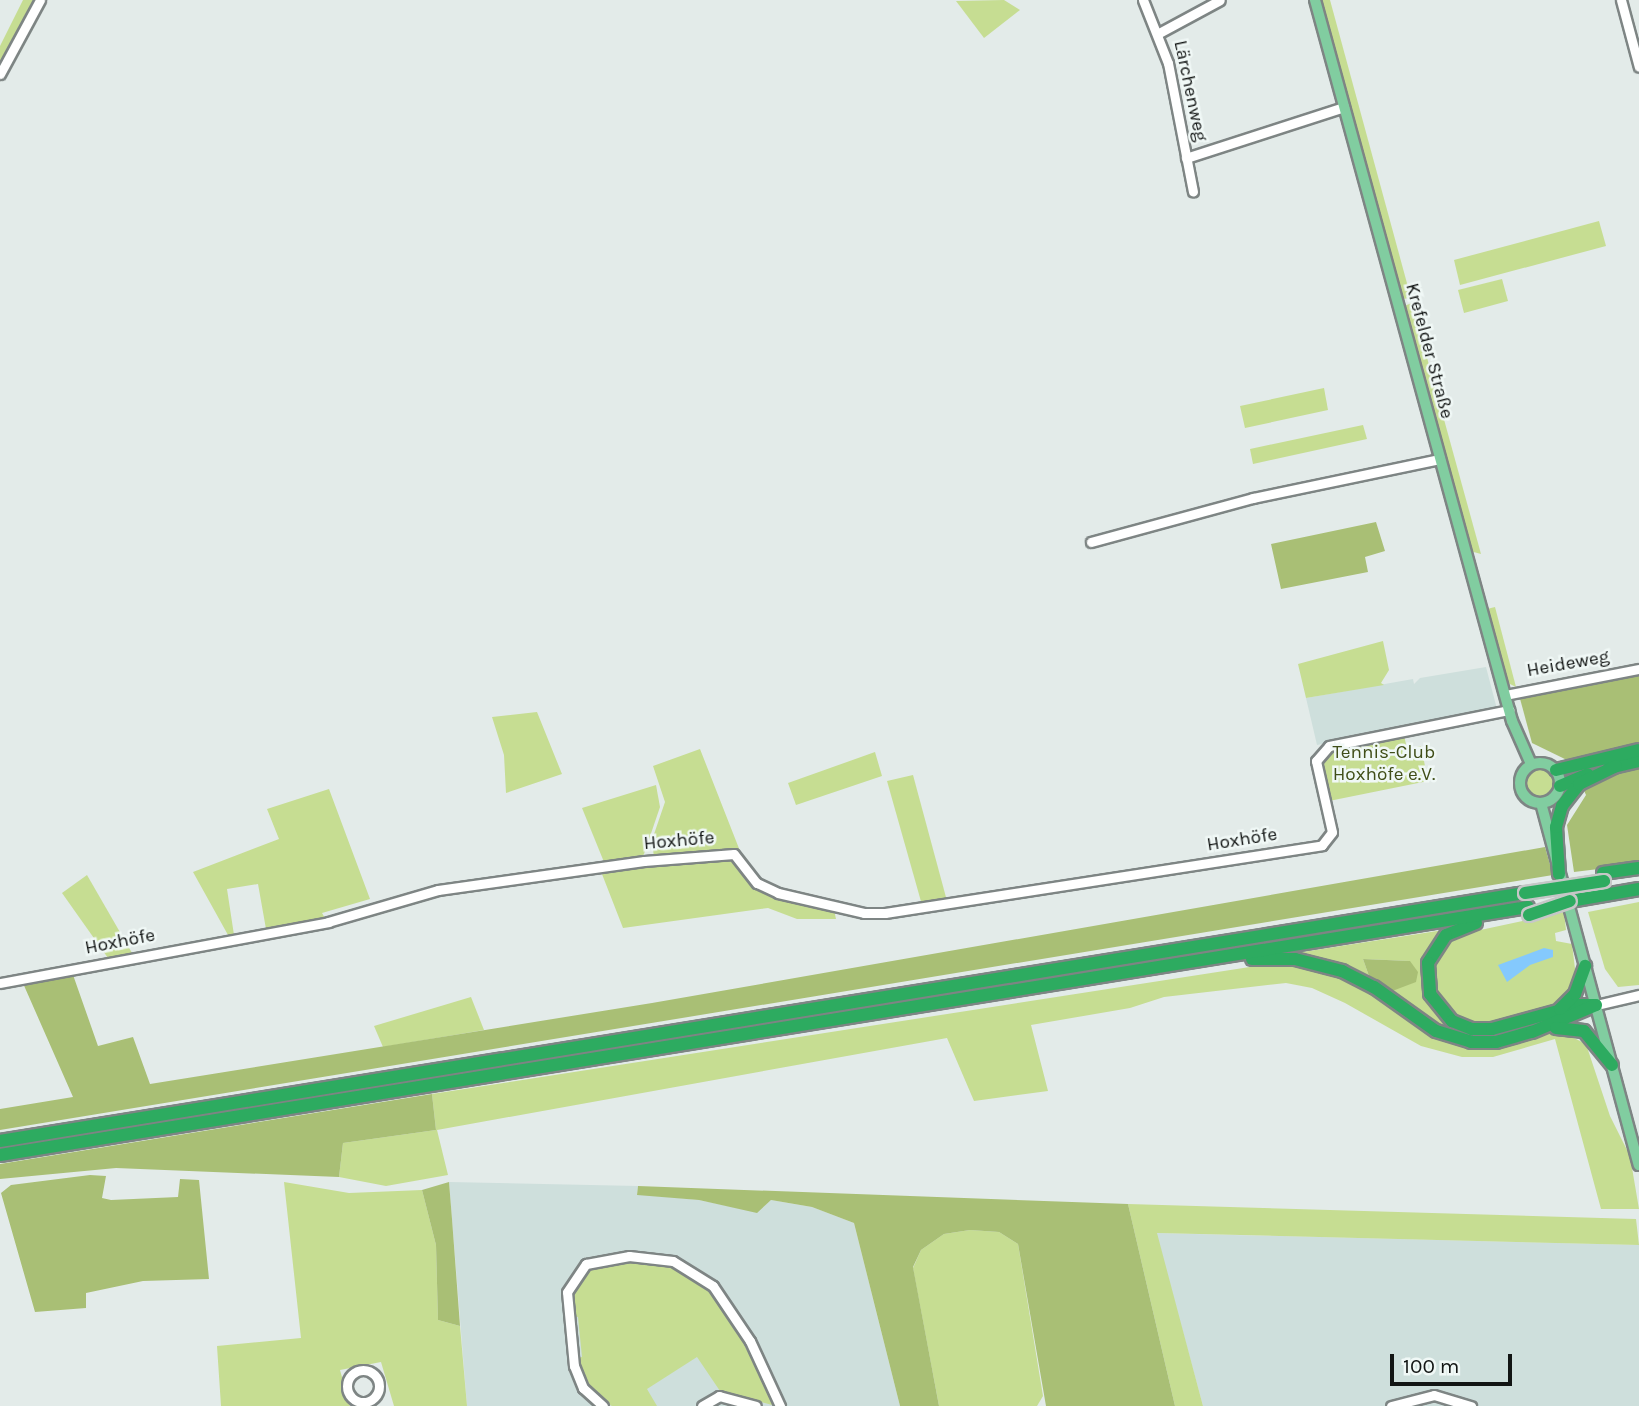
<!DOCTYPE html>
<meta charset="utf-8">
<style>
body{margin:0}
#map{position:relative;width:1639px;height:1406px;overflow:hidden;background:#e3ebe9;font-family:Karla,sans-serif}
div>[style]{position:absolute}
.built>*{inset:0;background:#cedfdc}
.green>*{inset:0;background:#c6dd92}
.round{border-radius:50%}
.forest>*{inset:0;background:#a9bf75}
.water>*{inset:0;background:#84c9fd}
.roads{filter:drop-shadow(2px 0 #7e8584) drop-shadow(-2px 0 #7e8584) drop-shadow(0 2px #7e8584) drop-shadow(0 -2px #7e8584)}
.minor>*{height:9px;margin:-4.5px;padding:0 4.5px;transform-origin:4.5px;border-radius:4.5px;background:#fff}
.minor>.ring{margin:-4.5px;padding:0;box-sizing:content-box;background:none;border:9px solid #fff;border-radius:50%}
.major>*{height:10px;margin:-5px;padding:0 5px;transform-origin:5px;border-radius:5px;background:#81cda0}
.major>.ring{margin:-5px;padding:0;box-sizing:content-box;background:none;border:10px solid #81cda0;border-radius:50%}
.highway>*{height:12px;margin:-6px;padding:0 6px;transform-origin:6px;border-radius:6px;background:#2dab60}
.bridges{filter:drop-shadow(2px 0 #c6c7c7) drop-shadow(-2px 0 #c6c7c7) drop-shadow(0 2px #c6c7c7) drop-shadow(0 -2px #c6c7c7)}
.highway-bridge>*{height:12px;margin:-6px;padding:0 6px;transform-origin:6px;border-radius:6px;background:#2dab60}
span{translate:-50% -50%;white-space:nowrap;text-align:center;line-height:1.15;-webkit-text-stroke:5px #f0f8f6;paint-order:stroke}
.street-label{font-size:19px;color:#121514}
.park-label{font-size:19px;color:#404e18}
.scale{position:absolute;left:1390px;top:1354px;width:122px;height:32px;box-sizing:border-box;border:4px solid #121514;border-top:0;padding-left:9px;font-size:21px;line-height:24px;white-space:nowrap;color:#121514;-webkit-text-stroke:5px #f0f8f6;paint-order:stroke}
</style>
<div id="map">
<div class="built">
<i style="clip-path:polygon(1486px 667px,1497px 709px,1317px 745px,1306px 698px,1413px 679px,1414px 684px,1420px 678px)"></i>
<i style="clip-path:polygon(449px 1182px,638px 1186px,637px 1194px,699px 1200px,757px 1212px,771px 1200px,812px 1207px,854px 1223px,900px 1406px,467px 1406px)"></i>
<i style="clip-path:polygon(1156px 1233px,1639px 1245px,1639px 1406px,1203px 1406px)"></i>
</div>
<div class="green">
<i style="clip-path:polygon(23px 0,36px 0,0 69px,0 46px)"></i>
<i style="clip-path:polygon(1004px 0,1020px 10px,984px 38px,956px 1px)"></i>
<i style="clip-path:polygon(1320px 0,1330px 0,1411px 298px,1402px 299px)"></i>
<i style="clip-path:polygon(1599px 221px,1606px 246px,1460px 285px,1454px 260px)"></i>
<i style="clip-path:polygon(1502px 279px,1508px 301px,1464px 313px,1458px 290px)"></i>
<i style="clip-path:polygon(1412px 303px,1481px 554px,1470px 551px,1404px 306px)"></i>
<i style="clip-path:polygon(1324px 388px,1328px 410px,1245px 428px,1240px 406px)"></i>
<i style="clip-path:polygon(1363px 425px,1367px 439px,1253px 464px,1250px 449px)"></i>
<i style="clip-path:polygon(1495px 607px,1516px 687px,1506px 682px,1487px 609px)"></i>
<i style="clip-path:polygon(1383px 641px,1389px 670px,1381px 683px,1384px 685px,1306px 698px,1298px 664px)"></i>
<i style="clip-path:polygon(537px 712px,562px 774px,506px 793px,504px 755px,492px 717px)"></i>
<i style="clip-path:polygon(1404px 735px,1407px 749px,1421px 746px,1428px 781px,1329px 801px,1320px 760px,1332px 748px)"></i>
<i style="clip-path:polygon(700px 749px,740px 851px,654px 858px,652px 840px,665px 802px,653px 766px)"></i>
<i style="clip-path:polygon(875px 752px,882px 776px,796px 805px,788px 783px)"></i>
<i class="round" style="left:1525px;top:768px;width:28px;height:28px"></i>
<i style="clip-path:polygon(913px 775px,947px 901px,922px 905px,887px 781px)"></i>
<i style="clip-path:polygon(656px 785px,660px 807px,644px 854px,639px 860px,604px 862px,582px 808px)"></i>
<i style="clip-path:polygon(329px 789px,370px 899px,322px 913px,326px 920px,266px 929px,258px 884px,227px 889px,234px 935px,228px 935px,193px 872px,279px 839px,267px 809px)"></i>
<i style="clip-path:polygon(736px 858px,756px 889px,834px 910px,836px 919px,797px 919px,768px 908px,623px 928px,600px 869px)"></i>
<i style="clip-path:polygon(87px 875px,132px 953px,108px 958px,62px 893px)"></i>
<i style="clip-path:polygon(1639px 902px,1639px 985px,1618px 987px,1605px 969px,1588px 912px)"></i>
<i style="clip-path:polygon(1564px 912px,1566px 930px,1555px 933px,1556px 941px,1572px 944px,1576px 977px,1562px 1003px,1496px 1024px,1469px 1023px,1458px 1019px,1438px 999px,1432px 969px,1445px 944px,1457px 935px)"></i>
<i style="clip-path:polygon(1450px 929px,1424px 982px,1459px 1028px,1582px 1011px,1493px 1035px,1460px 1034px,1430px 1023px,1387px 993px,1410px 961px,1363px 959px,1370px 979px,1290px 954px)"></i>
<i style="clip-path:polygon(1269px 964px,1304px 966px,1356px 983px,1426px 1031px,1465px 1046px,1513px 1044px,1559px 1030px,1580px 1033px,1574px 1038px,1586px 1044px,1610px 1116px,1630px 1156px,1639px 1209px,1601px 1209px,1555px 1039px,1493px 1057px,1462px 1057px,1421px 1046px,1345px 1003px,1312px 988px,1286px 983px,1164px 997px,1130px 1008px,1031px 1025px,1048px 1091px,974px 1101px,947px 1038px,437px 1130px,448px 1175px,386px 1186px,339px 1177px,343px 1143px,436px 1130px,432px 1094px)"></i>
<i style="clip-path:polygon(471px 997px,484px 1030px,383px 1047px,374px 1026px)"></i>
<i style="clip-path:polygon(284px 1182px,349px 1193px,422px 1190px,436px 1245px,438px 1320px,460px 1326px,467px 1406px,394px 1406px,381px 1362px,340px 1370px,350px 1406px,221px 1406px,217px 1346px,301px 1338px)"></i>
<i style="clip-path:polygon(1128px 1204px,1636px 1219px,1639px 1245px,1157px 1233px,1203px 1406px,1175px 1406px)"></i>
<i style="clip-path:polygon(970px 1230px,999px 1232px,1018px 1244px,1043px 1396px,1037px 1406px,939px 1406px,913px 1268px,921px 1250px,944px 1234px)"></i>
<i style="clip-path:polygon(631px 1260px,667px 1264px,699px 1277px,721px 1300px,776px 1406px,720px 1391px,697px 1357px,647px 1389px,657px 1406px,612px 1406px,597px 1398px,583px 1384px,575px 1358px,582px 1357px,578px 1317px,571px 1316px,571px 1296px,589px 1268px)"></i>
</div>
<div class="forest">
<i style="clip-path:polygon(1376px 522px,1385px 551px,1365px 557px,1368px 572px,1281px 589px,1271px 544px)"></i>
<i style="clip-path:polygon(1639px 673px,1639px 742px,1571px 762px,1532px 743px,1519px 695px)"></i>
<i style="clip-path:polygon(1639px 764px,1639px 864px,1574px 872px,1567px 825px,1586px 795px,1582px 786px)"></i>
<i style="clip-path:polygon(1545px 847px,1553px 875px,0 1130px,0 1109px,73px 1097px,22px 981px,72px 972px,98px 1046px,133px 1037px,150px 1084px,652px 1003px)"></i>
<i style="clip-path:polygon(1363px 959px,1410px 961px,1418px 972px,1416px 982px,1387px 993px,1370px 979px)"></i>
<i style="clip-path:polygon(432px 1094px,436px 1130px,343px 1143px,339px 1177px,116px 1168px,0 1179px,0 1164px)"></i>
<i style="clip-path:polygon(90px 1175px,106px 1176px,102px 1198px,111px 1200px,178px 1197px,180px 1179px,199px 1180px,209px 1279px,143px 1281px,86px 1293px,86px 1308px,35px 1312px,1px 1193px,11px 1185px)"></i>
<i style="clip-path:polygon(449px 1182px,452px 1219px,460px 1326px,438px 1320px,436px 1245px,422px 1190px)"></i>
<i style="clip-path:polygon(638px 1186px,1128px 1204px,1175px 1406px,1046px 1406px,1018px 1244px,999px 1232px,970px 1230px,944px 1234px,921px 1250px,913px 1267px,939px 1406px,900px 1406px,854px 1223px,812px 1207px,771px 1200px,757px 1213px,699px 1200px,637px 1195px)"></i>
</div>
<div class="water">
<i style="clip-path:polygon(1544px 948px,1553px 950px,1553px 957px,1530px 965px,1507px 982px,1498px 965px)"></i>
</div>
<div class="roads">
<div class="minor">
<i style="left:1143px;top:0;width:68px;rotate:68.4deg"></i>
<i style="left:1168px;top:63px;width:131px;rotate:79deg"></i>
<i style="left:1621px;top:0;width:69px;rotate:75deg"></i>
<i style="left:1159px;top:33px;width:69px;rotate:-28.4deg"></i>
<i style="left:0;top:74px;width:84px;rotate:-61.6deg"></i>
<i style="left:1186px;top:158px;width:166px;rotate:-17.9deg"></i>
<i style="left:1091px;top:542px;width:168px;rotate:-15.2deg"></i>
<i style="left:1253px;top:498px;width:191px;rotate:-11.8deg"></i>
<i style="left:1505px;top:695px;width:136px;rotate:-11deg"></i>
<i style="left:0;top:983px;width:334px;rotate:-10.5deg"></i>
<i style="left:328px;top:922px;width:115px;rotate:-16.2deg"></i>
<i style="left:438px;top:890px;width:208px;rotate:-8deg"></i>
<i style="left:644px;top:861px;width:90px;rotate:-4.4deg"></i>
<i style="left:734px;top:854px;width:37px;rotate:52deg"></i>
<i style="left:757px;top:883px;width:23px;rotate:25deg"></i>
<i style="left:778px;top:893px;width:88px;rotate:13.1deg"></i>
<i style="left:864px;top:913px;width:21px"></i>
<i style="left:885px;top:913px;width:442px;rotate:-8.8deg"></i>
<i style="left:1322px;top:845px;width:16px;rotate:-52deg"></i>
<i style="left:1332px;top:832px;width:73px;rotate:-102.7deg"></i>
<i style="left:1316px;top:761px;width:20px;rotate:-49deg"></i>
<i style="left:1329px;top:746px;width:184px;rotate:-11.3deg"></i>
<i style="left:1596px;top:1005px;width:44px;rotate:-13.1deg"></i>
<i class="ring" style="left:347px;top:1370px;width:23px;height:23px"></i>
<i style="left:603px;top:1406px;width:27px;rotate:-138deg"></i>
<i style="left:583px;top:1388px;width:24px;rotate:-112deg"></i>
<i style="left:574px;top:1366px;width:74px;rotate:-95.4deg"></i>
<i style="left:567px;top:1292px;width:34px;rotate:-56deg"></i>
<i style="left:586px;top:1264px;width:44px;rotate:-10.5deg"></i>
<i style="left:629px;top:1256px;width:44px;rotate:6.5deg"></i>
<i style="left:673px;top:1261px;width:47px;rotate:32deg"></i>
<i style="left:713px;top:1286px;width:66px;rotate:56.1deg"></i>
<i style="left:750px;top:1341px;width:72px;rotate:65.2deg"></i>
<i style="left:702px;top:1406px;width:20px;rotate:-30deg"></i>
<i style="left:719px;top:1396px;width:38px;rotate:15deg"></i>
<i style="left:1391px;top:1406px;width:44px;rotate:-14.3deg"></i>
<i style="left:1434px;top:1395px;width:39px;rotate:17deg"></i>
</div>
<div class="major">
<i style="left:1315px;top:0;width:747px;rotate:74.72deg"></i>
<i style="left:1512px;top:721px;width:47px;rotate:66.2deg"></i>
<i class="ring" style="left:1520px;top:763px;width:30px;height:30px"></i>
<i style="left:1541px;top:803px;width:375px;rotate:74.9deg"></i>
</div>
<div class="highway">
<i style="left:1609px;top:768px;width:31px;rotate:-13deg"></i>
<i style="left:1556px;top:770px;width:85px;rotate:-13.5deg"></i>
<i style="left:1560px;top:786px;width:30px;rotate:-23deg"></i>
<i style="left:1603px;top:873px;width:36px;rotate:-8deg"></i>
<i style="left:1559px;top:874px;width:47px;rotate:-93.7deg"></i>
<i style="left:1556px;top:827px;width:22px;rotate:-74deg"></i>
<i style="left:1562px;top:806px;width:28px;rotate:-52deg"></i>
<i style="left:1579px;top:784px;width:41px;rotate:-25.9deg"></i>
<i style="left:1570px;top:901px;width:70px;rotate:-9.9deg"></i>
<i style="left:1476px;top:923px;width:32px;rotate:158deg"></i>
<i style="left:1446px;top:935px;width:33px;rotate:123deg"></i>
<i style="left:1428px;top:963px;width:31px;rotate:86deg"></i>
<i style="left:1430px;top:994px;width:35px;rotate:51deg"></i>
<i style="left:1452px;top:1021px;width:22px;rotate:22deg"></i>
<i style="left:1472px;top:1029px;width:20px"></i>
<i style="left:1492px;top:1029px;width:91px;rotate:-15.3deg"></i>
<i style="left:1580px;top:1005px;width:16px"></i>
<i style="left:1252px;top:959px;width:43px"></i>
<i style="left:1295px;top:959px;width:49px;rotate:14.3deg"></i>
<i style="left:1342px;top:971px;width:36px;rotate:27deg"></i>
<i style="left:1374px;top:987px;width:76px;rotate:35.4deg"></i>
<i style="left:1436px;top:1031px;width:37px;rotate:17deg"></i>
<i style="left:1471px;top:1042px;width:25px"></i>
<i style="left:1496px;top:1042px;width:37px;rotate:-16deg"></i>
<i style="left:1532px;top:1032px;width:69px;rotate:-22.9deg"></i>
<i style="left:1560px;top:1009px;width:21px;rotate:-45deg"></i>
<i style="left:1575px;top:994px;width:30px;rotate:-70deg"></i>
<i style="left:1556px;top:1028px;width:28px;rotate:6deg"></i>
<i style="left:1584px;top:1031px;width:44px;rotate:50.5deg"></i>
<i style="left:0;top:1141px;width:1545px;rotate:-9.24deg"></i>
<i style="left:0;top:1155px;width:1548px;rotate:-9.22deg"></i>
</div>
</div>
<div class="bridges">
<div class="highway-bridge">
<i style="left:1525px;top:893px;width:80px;rotate:-8.6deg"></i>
<i style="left:1529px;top:915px;width:43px;rotate:-18.9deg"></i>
</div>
</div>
<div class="street-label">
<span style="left:1190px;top:91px;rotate:78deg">Lärchenweg</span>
<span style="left:1429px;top:351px;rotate:75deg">Krefelder Straße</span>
<span style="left:1568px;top:664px;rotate:-10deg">Heideweg</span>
<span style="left:1242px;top:840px;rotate:-9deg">Hoxhöfe</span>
<span style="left:679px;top:841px;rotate:-5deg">Hoxhöfe</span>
<span style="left:120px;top:942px;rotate:-11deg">Hoxhöfe</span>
</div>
<div class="park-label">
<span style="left:1384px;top:764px">Tennis-Club<br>Hoxhöfe e.V.</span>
</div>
<div class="scale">100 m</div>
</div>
